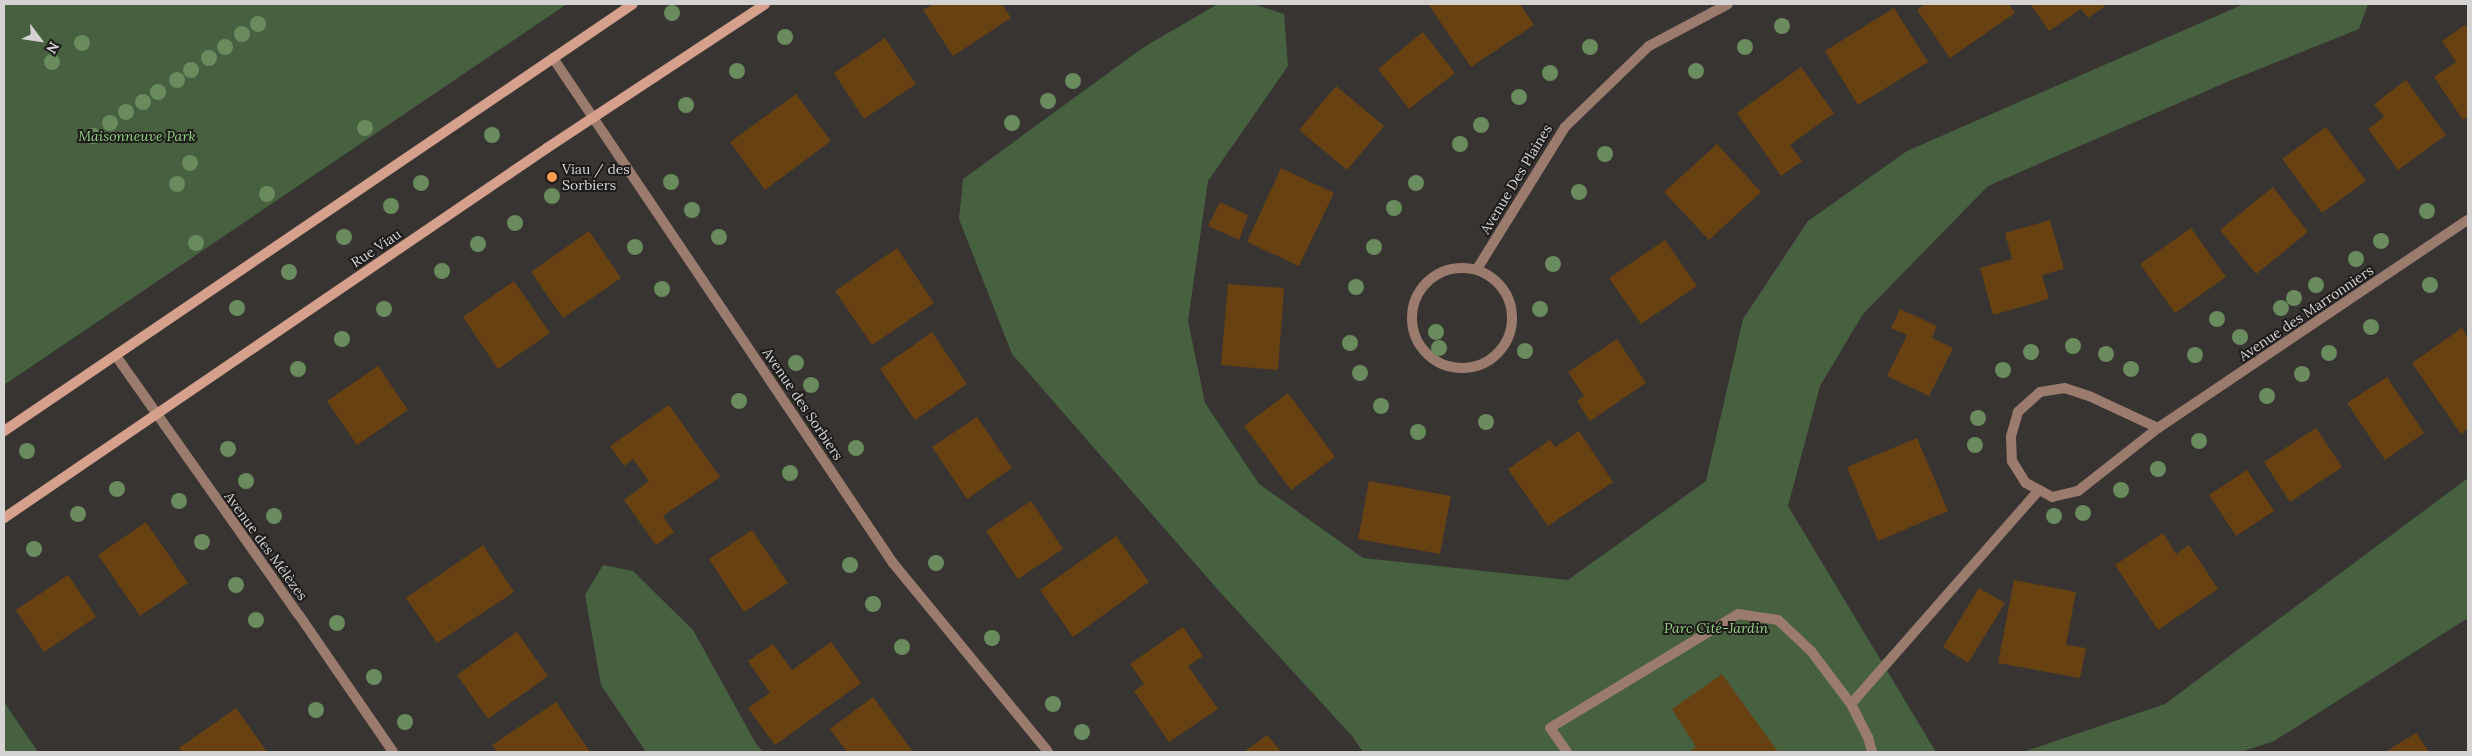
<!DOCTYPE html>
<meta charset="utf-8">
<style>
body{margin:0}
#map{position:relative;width:2472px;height:756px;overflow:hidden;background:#373432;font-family:Lora,serif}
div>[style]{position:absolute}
.green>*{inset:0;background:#476140}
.building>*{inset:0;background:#684113}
.service>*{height:10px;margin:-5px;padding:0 5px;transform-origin:5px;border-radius:5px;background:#9b7b6d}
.minor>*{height:10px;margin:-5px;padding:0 5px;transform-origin:5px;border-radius:5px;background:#9b7b6d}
.minor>.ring{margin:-5px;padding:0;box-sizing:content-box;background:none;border:10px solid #9b7b6d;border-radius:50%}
.secondary>*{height:10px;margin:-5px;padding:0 5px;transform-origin:5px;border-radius:5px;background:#d5a18c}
.trees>*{width:16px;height:16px;margin:-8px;border-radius:50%;background:#698b5d}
.dots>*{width:14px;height:14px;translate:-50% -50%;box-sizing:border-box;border:2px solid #1e1c1b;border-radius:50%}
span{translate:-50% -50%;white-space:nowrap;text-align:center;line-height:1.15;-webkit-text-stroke:4px #1e1c1b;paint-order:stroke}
.park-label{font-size:14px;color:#92d380;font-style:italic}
.poi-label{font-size:14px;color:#d5d3d2}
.left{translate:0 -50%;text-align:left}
.street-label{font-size:14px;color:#d5d3d2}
.frame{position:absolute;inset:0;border:5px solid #d5d3d2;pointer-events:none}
.north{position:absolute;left:15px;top:15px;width:50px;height:50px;-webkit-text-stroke:4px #1e1c1b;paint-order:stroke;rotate:121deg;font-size:14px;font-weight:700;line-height:20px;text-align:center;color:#d5d3d2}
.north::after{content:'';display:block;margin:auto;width:18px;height:22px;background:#d5d3d2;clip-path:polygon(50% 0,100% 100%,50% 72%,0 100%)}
</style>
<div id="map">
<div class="green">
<i style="clip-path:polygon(4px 4px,567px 4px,4px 385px)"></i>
<i style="clip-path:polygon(1218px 4px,1253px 4px,1284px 14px,1288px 66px,1208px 181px,1188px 321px,1205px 403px,1259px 484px,1363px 558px,1568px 580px,1706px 481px,1743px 319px,1808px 221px,1907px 151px,2244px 4px,2368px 4px,2359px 29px,2227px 82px,1988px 186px,1863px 314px,1820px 386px,1788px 506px,1936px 752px,1363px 752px,1352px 736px,1219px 591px,1012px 354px,959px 219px,963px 179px,1144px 47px)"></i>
<i style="clip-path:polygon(2468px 478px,2468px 618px,2274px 741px,2241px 752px,2023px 752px,2165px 704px)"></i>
<i style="clip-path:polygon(603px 565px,633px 571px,693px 630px,755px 742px,763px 752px,646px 752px,601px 685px,585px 595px)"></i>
<i style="clip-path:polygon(4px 702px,38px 752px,4px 752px)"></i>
</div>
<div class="building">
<i style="clip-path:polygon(933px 4px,1002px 4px,1011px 18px,953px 56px,923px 10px)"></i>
<i style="clip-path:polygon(1428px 4px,1520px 4px,1534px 25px,1471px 67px)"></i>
<i style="clip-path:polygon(1926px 4px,2009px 4px,2015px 13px,1950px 58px,1917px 10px)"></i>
<i style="clip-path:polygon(2030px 4px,2103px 4px,2105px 6px,2088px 18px,2081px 9px,2049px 31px)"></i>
<i style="clip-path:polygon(1894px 8px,1928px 62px,1858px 105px,1825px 51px)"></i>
<i style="clip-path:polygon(2465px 25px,2468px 30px,2468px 117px,2463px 120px,2434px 77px,2456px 62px,2442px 41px)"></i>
<i style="clip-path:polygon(1423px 32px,1455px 73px,1409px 109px,1378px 69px)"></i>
<i style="clip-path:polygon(885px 38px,916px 84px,864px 119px,834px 73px)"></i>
<i style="clip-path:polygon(1801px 67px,1834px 113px,1790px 145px,1802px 161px,1781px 176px,1737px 113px)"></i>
<i style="clip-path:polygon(2406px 80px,2446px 135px,2398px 170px,2368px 129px,2384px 117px,2374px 104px)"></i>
<i style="clip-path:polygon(1336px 86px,1384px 126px,1347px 170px,1299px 130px)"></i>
<i style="clip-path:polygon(796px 94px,831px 141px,765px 190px,730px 142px)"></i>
<i style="clip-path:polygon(2326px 127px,2366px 181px,2322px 213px,2282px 159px)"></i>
<i style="clip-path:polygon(1717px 144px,1761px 192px,1709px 240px,1664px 192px)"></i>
<i style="clip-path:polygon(1281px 168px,1334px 193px,1299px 266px,1247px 242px)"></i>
<i style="clip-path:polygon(2273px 187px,2308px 232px,2256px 274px,2220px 230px)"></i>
<i style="clip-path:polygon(1220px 202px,1248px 215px,1239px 240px,1208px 226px)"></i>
<i style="clip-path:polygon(2050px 220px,2064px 269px,2042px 275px,2049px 299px,1993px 315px,1980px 268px,2012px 259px,2005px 233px)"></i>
<i style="clip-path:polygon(2191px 228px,2226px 277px,2175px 313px,2140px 264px)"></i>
<i style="clip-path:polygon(589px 231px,621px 278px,563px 318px,531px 272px)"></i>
<i style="clip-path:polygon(1665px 240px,1697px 286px,1641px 324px,1609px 278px)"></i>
<i style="clip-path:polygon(897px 248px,934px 303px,872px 345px,835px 291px)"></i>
<i style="clip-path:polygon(514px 281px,550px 333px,498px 369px,463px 317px)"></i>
<i style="clip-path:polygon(1228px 284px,1284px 288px,1278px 370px,1221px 365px)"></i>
<i style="clip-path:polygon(1900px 309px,1937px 326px,1932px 338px,1953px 348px,1929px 396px,1887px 376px,1907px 335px,1891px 328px)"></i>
<i style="clip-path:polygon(2462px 328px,2468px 338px,2468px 429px,2461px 434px,2412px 363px)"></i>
<i style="clip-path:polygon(932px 332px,967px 384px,915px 420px,880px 369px)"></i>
<i style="clip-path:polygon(1617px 339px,1646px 383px,1590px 421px,1577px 401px,1584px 396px,1568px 372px)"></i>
<i style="clip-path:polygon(378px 366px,408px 410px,357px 445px,327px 401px)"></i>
<i style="clip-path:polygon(2387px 377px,2424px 433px,2385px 460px,2347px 403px)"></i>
<i style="clip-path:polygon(1288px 393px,1335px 457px,1291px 490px,1244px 426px)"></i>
<i style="clip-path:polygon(669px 405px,720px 477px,663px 516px,674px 532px,656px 545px,624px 500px,649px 481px,633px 459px,624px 466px,610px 446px)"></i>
<i style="clip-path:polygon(977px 417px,1012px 468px,967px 499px,932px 447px)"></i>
<i style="clip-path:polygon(2316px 428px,2342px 467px,2290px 502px,2264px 462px)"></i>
<i style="clip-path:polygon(1579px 431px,1613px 482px,1548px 526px,1508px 469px,1550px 440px,1555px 447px)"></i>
<i style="clip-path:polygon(1917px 438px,1948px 511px,1878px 541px,1847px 467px)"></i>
<i style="clip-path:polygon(2247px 470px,2274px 511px,2236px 536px,2209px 495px)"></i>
<i style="clip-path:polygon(1369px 481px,1451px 496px,1440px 554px,1358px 539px)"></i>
<i style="clip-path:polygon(1031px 501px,1063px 549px,1018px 579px,986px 531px)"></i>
<i style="clip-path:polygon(146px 522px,188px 583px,140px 616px,98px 555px)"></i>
<i style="clip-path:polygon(752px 530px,788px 583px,744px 612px,709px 559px)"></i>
<i style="clip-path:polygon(2163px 533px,2176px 554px,2189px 545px,2218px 589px,2158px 630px,2115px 565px)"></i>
<i style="clip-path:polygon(1116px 536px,1149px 582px,1073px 637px,1040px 590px)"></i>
<i style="clip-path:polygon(483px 545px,514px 592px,437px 643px,406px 598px)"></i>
<i style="clip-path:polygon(68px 575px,96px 617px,44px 652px,16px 610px)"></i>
<i style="clip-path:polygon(2014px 580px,2076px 592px,2066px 645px,2086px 648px,2080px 678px,1998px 663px)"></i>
<i style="clip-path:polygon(1979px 588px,2005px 603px,1968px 663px,1943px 647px)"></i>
<i style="clip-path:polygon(1183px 627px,1203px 656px,1188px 666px,1218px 709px,1169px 742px,1134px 691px,1144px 684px,1130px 664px)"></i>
<i style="clip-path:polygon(517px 632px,548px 676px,488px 719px,457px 675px)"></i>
<i style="clip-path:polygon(831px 642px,861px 683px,775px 745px,748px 708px,770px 693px,748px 661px,773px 644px,792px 670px)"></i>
<i style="clip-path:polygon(1722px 674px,1778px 752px,1689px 752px,1696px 747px,1672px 709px)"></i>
<i style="clip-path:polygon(873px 697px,913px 752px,847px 752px,830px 729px)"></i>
<i style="clip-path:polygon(556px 702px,590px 752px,497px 752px,492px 745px)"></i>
<i style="clip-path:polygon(236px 708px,267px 752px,182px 752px,179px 748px)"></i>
<i style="clip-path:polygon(2416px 733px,2429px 752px,2385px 752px)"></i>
<i style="clip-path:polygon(1267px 735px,1281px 752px,1244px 752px)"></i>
</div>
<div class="service">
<i style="left:1851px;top:704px;width:37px;rotate:63deg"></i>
<i style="left:1868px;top:737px;width:16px;rotate:75deg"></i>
<i style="left:1567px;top:752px;width:29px;rotate:-125deg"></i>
<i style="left:1550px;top:728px;width:220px;rotate:-31.2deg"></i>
<i style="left:1738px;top:614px;width:40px;rotate:8.5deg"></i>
<i style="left:1778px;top:620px;width:45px;rotate:43.2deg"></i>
<i style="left:1811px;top:651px;width:66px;rotate:53deg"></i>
<i style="left:1851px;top:704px;width:285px;rotate:-48.7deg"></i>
</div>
<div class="minor">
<i style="left:553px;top:58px;width:609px;rotate:56.05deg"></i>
<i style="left:893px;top:563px;width:244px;rotate:50.6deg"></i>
<i class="ring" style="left:1412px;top:268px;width:90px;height:90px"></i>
<i style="left:1477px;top:269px;width:167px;rotate:-58.2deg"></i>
<i style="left:1565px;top:127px;width:117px;rotate:-44deg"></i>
<i style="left:1649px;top:46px;width:89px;rotate:-28deg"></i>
<i style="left:116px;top:356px;width:317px;rotate:54.8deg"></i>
<i style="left:299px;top:615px;width:166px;rotate:55.5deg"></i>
<i style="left:2158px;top:428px;width:76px;rotate:-155.1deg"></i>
<i style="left:2089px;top:396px;width:25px;rotate:-162deg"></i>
<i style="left:2065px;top:388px;width:25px;rotate:171deg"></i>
<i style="left:2040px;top:392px;width:30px;rotate:138deg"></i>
<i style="left:2018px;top:412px;width:25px;rotate:106deg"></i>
<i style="left:2011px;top:436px;width:25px;rotate:88deg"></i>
<i style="left:2012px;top:461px;width:26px;rotate:58deg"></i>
<i style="left:2026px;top:483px;width:30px;rotate:28deg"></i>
<i style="left:2052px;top:497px;width:27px;rotate:-13deg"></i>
<i style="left:2078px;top:491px;width:102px;rotate:-38.2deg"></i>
<i style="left:2158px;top:428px;width:373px;rotate:-33.9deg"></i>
</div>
<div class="secondary">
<i style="left:4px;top:431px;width:760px;rotate:-34.17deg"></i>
<i style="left:4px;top:518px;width:657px;rotate:-34.27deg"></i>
<i style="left:547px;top:148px;width:261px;rotate:-33.4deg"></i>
</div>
<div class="trees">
<i style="left:672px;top:13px"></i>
<i style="left:258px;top:24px"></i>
<i style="left:1782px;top:26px"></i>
<i style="left:242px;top:34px"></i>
<i style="left:785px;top:37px"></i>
<i style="left:82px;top:43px"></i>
<i style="left:225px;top:47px"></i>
<i style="left:1590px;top:47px"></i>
<i style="left:1745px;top:47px"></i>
<i style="left:209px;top:58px"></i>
<i style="left:52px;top:62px"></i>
<i style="left:191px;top:70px"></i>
<i style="left:737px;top:71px"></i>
<i style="left:1696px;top:71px"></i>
<i style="left:1550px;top:73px"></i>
<i style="left:177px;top:80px"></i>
<i style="left:1073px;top:81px"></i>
<i style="left:158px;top:92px"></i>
<i style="left:1519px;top:97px"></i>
<i style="left:1048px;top:101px"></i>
<i style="left:143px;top:102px"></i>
<i style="left:686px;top:105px"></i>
<i style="left:126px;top:112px"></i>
<i style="left:110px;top:123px"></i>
<i style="left:1012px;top:123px"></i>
<i style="left:1481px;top:125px"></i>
<i style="left:365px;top:128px"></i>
<i style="left:492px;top:135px"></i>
<i style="left:93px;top:136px"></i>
<i style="left:1460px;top:144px"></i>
<i style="left:1605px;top:154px"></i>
<i style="left:190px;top:163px"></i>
<i style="left:671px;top:182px"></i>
<i style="left:421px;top:183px"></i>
<i style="left:1416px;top:183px"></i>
<i style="left:177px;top:184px"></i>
<i style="left:1579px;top:192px"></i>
<i style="left:267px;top:194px"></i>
<i style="left:552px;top:196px"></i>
<i style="left:391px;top:206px"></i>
<i style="left:1394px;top:208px"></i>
<i style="left:692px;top:210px"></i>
<i style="left:2427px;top:211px"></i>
<i style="left:515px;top:223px"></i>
<i style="left:344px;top:237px"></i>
<i style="left:719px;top:237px"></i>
<i style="left:2381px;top:241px"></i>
<i style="left:196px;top:243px"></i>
<i style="left:478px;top:244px"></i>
<i style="left:635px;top:247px"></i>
<i style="left:1374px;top:247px"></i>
<i style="left:2356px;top:259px"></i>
<i style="left:1553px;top:264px"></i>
<i style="left:442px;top:271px"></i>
<i style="left:289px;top:272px"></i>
<i style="left:2316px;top:285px"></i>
<i style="left:2430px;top:285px"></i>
<i style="left:1356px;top:287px"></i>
<i style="left:662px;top:289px"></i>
<i style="left:2294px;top:298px"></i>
<i style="left:237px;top:308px"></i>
<i style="left:2281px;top:308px"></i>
<i style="left:384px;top:309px"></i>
<i style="left:1540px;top:309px"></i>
<i style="left:2217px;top:319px"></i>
<i style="left:2371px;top:327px"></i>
<i style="left:1436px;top:332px"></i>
<i style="left:2240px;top:337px"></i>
<i style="left:342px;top:339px"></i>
<i style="left:1350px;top:343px"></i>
<i style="left:2073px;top:346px"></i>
<i style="left:1439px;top:348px"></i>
<i style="left:1525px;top:351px"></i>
<i style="left:2031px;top:352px"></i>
<i style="left:2329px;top:353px"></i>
<i style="left:2106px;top:354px"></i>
<i style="left:2195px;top:355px"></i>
<i style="left:796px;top:363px"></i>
<i style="left:298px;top:369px"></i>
<i style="left:2131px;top:369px"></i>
<i style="left:2003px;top:370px"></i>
<i style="left:1360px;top:373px"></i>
<i style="left:2302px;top:374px"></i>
<i style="left:811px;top:385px"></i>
<i style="left:2267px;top:396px"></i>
<i style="left:739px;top:401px"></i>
<i style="left:1381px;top:406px"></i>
<i style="left:1978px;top:418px"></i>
<i style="left:1486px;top:422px"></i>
<i style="left:1418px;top:432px"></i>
<i style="left:2199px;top:441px"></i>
<i style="left:1975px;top:445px"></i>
<i style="left:856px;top:448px"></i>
<i style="left:228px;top:449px"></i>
<i style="left:27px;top:451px"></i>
<i style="left:2158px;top:469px"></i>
<i style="left:790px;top:473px"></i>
<i style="left:246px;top:481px"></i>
<i style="left:117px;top:489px"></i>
<i style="left:2121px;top:490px"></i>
<i style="left:179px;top:501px"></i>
<i style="left:2083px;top:513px"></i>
<i style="left:78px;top:514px"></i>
<i style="left:274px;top:516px"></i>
<i style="left:2054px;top:516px"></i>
<i style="left:202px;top:542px"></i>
<i style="left:34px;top:549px"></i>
<i style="left:936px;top:563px"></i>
<i style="left:850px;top:565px"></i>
<i style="left:236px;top:585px"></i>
<i style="left:873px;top:604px"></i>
<i style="left:256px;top:620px"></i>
<i style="left:337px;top:623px"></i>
<i style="left:992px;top:638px"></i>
<i style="left:902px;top:647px"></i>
<i style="left:374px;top:677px"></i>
<i style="left:1053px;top:704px"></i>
<i style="left:316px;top:710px"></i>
<i style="left:405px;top:722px"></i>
<i style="left:1082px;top:732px"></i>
</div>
<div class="dots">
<i style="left:552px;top:177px;background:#fb9e51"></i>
</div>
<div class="park-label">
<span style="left:137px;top:136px">Maisonneuve Park</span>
<span style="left:1716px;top:628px">Parc Cité-Jardin</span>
</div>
<div class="poi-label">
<span class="left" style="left:562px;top:177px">Viau / des<br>Sorbiers</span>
</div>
<div class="street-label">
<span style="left:1516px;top:179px;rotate:-59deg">Avenue Des Plaines</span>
<span style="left:376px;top:248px;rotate:-34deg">Rue Viau</span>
<span style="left:2306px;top:313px;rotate:-34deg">Avenue des Marronniers</span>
<span style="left:803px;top:404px;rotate:56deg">Avenue des Sorbiers</span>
<span style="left:266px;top:546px;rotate:54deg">Avenue des Mélèzes</span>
</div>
<div class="frame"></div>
<div class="north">N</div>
</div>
